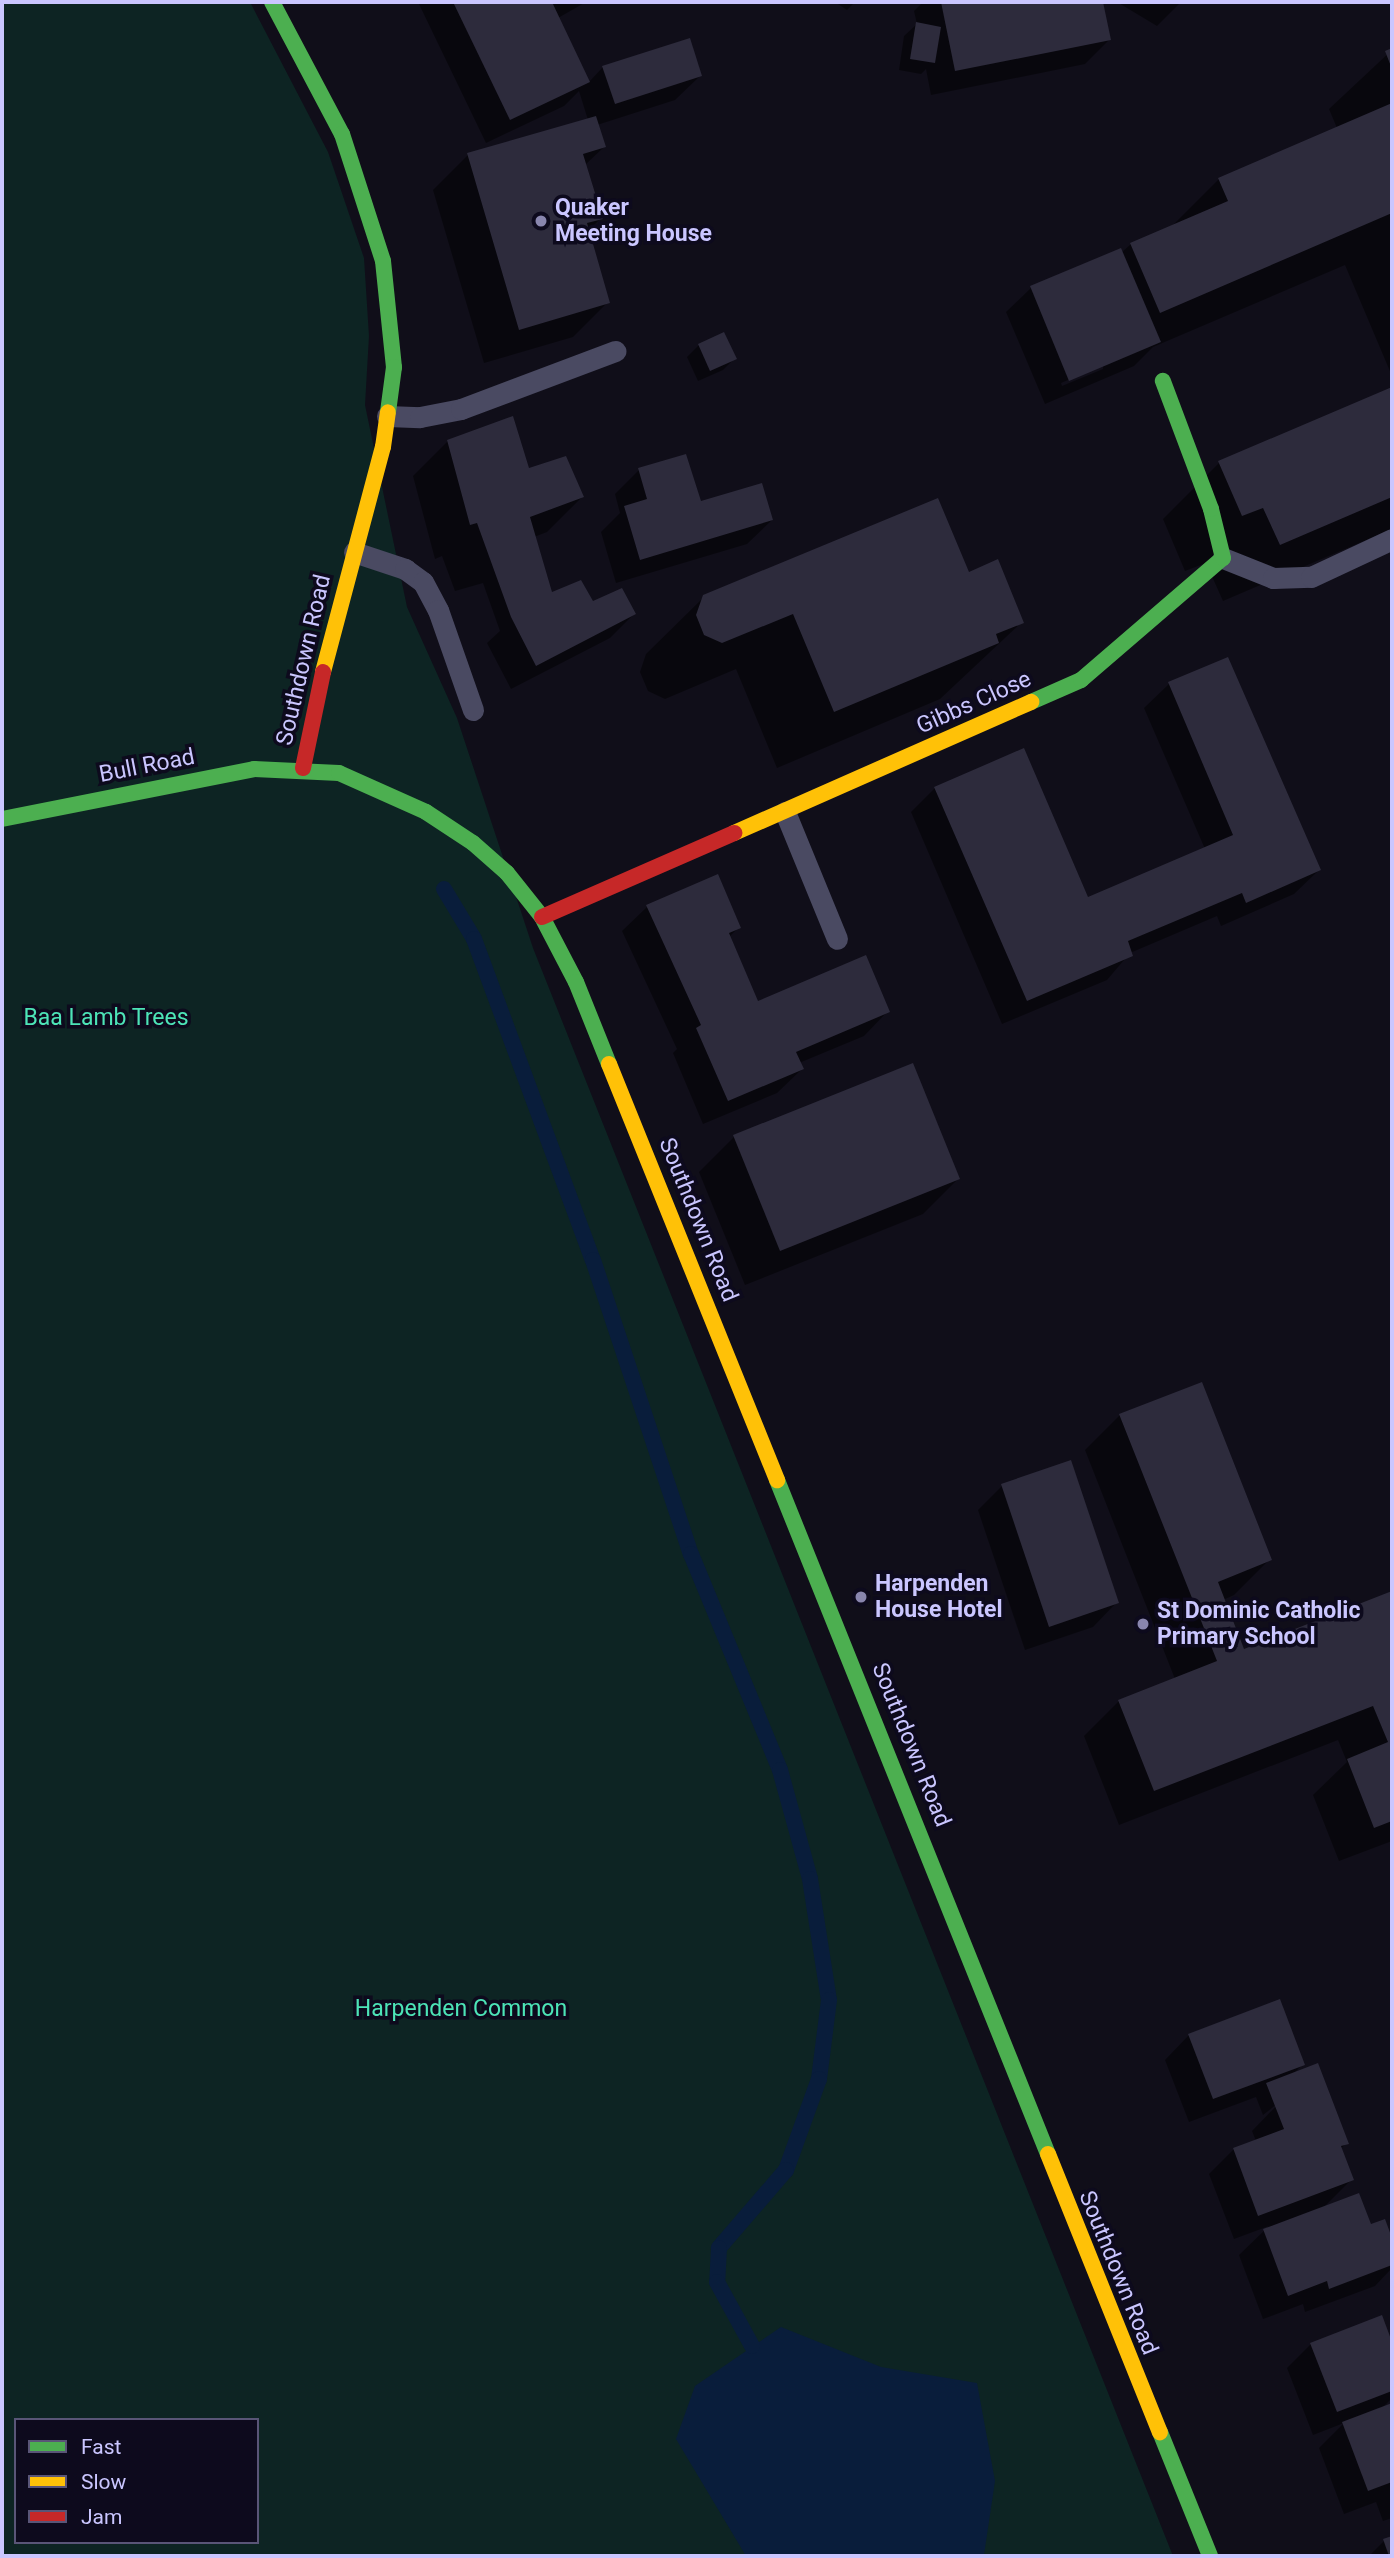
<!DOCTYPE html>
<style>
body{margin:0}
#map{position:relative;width:1394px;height:2558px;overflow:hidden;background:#100e19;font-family:Roboto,sans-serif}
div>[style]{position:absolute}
.green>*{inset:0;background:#0d2423}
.water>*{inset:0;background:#091d3b}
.shadow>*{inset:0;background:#0007}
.stream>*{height:16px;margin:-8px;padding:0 8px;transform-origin:8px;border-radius:8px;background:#091d3b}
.building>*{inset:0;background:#2d2b3c}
.lane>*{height:21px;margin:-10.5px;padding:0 10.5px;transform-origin:10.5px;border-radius:10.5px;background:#4a4a62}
.fast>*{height:16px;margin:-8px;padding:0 8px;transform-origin:8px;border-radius:8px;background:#4caf50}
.slow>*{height:16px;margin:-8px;padding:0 8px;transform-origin:8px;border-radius:8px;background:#ffc107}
.jam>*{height:16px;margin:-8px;padding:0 8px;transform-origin:8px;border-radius:8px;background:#c62828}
.dots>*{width:19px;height:19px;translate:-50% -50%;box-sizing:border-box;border:4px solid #0d0a1d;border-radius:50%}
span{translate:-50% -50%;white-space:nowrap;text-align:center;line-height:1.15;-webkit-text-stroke:7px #0d0a1d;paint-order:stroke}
.poi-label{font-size:23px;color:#cac6ff;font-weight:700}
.left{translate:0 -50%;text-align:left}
.street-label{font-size:23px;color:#cac6ff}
.park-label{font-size:23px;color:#4de4b7}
.frame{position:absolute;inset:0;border:4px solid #cac6ff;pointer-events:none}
.legend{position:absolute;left:14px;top:2418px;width:245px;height:126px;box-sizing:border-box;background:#0d0a1d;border:2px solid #595577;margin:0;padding:9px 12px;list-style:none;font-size:21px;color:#cac6ff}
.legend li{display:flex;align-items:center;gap:14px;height:35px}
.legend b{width:35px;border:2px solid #595577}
</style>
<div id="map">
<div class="green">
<i style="clip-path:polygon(evenodd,2px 2px,250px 2px,328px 152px,364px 258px,369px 336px,365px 405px,407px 607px,457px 718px,533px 948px,1173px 2556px,2px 2556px,2px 2px,16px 2420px,257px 2420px,257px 2542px,16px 2542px,16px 2420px)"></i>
</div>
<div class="water">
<i style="clip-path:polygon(781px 2327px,881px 2367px,977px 2383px,995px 2481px,984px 2555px,746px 2556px,676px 2439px,695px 2386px)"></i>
</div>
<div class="shadow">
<i style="clip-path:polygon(418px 2px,586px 2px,558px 18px,589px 82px,603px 67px,700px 76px,675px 100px,597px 125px,604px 147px,585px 165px,601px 218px,587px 232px,608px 302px,573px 337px,484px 363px,433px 190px,468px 155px,588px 120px,579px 91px,564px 106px,486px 143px)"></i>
<i style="clip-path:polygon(835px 2px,855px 2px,847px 10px)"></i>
<i style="clip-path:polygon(923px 2px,1101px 2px,1109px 40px,1085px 64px,931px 95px,926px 69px,921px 74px,899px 70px,904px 36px,917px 24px,914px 11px)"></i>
<i style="clip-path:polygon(1117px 2px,1181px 2px,1157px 26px)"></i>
<i style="clip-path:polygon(evenodd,1392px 50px,1392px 376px,1345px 265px,1153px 347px,1134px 366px,1045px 404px,1006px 312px,1031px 288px,1120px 250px,1121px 253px,1131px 244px,1171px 227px,1219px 179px,1337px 128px,1329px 109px,1392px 50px,1103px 365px,1103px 369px,1062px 386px,1061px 383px,1103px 365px)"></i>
<i style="clip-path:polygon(699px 345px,735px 358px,723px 370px,698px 381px,687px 357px)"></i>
<i style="clip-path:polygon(1392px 389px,1392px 529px,1223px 601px,1206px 563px,1185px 571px,1163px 519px,1219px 463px)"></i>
<i style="clip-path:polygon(448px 441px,528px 470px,582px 497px,547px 532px,534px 537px,550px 592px,634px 614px,610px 638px,511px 689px,487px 643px,500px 631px,483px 583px,455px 591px,442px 556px,435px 559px,413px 476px)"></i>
<i style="clip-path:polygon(639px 470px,699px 504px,772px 520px,747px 544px,616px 583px,601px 532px,620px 513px,615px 494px)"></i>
<i style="clip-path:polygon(968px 574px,1022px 622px,940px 699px,777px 768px,736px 669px,665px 699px,648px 691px,640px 672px,646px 654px,704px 597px)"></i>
<i style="clip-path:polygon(1228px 659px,1319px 870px,1294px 894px,1221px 926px,1217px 916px,1130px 953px,1107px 980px,1002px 1024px,911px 812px,935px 788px,1087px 900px,1205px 849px,1144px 708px,1169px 684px)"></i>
<i style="clip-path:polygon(717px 876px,739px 927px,729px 937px,757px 1003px,888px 1011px,864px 1036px,799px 1063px,802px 1069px,777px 1093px,703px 1124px,673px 1053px,677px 1049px,622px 931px,647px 907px)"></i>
<i style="clip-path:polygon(734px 1137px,958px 1179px,923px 1214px,745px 1285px,699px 1172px)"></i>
<i style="clip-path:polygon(1120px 1415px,1269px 1560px,1234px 1595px,1223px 1600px,1243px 1651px,1392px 1593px,1392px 1841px,1339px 1861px,1313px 1795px,1347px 1762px,1338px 1740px,1119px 1825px,1084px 1736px,1119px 1701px,1175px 1679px,1085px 1450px)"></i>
<i style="clip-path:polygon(1002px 1486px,1117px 1602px,1093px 1627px,1025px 1650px,978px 1510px)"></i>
<i style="clip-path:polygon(1189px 2035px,1303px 2064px,1292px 2075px,1347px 2143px,1340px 2149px,1352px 2179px,1322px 2209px,1370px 2226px,1384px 2221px,1392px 2243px,1392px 2268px,1375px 2286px,1305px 2312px,1303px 2304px,1263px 2319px,1239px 2255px,1269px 2226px,1234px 2239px,1209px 2174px,1234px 2149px,1256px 2141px,1252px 2131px,1282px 2100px,1263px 2115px,1256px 2097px,1189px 2122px,1165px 2060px)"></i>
<i style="clip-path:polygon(1381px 2318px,1392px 2347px,1392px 2398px,1381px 2409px,1392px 2405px,1392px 2518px,1383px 2521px,1376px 2502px,1344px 2514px,1319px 2448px,1344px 2423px,1313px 2435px,1287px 2368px,1311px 2344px)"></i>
<i style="clip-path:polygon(1392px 2538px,1392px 2556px,1369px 2556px,1384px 2541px)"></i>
</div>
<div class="stream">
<i style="left:444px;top:889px;width:58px;rotate:59deg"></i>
<i style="left:474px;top:939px;width:342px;rotate:69.7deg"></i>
<i style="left:593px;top:1260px;width:310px;rotate:71.6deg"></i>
<i style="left:691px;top:1554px;width:234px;rotate:67.6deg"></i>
<i style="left:780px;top:1770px;width:113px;rotate:74.6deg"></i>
<i style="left:810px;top:1879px;width:122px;rotate:81.1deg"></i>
<i style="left:829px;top:2000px;width:80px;rotate:97.2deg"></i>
<i style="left:819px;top:2079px;width:97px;rotate:109.9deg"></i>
<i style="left:786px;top:2170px;width:103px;rotate:130.7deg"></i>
<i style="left:719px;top:2248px;width:34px;rotate:93deg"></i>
<i style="left:717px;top:2282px;width:73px;rotate:61.3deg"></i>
</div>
<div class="building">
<i style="clip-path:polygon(453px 2px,552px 2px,590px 82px,510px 120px)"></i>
<i style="clip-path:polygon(941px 2px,1103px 2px,1111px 40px,955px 71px)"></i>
<i style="clip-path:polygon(916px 22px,941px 27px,935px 63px,910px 59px)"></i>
<i style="clip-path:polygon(690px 38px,702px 76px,615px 104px,602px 66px)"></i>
<i style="clip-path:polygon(1392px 48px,1392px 69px,1385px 51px)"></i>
<i style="clip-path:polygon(1392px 103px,1392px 213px,1160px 313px,1130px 243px,1228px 201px,1218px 178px)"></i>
<i style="clip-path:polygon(596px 116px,606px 147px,583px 154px,603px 219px,587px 223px,610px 303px,519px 330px,467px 153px)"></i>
<i style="clip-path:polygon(1121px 248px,1161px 342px,1069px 381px,1030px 286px)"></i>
<i style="clip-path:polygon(724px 332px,737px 359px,710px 371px,698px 344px)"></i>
<i style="clip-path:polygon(1392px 387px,1392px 497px,1280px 545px,1263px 508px,1242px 516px,1218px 461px)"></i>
<i style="clip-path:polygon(513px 416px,529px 468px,566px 456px,584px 497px,530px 517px,552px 592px,581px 580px,593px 601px,622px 588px,636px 614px,536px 666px,511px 617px,477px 523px,470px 525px,447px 440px)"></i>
<i style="clip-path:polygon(686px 454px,701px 501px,762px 483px,773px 520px,640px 560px,624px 506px,647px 499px,638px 468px)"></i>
<i style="clip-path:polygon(938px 498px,969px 572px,998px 559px,1024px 623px,996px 634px,999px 643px,834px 712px,793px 614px,722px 643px,704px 635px,696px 615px,703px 595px)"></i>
<i style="clip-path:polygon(1228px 657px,1321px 870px,1246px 903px,1242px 893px,1128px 941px,1133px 956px,1027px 1001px,934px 787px,1024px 748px,1088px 897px,1233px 835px,1168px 682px)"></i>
<i style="clip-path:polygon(718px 874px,741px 928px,729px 933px,758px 1001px,866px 955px,890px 1012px,796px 1052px,804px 1069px,728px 1101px,696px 1028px,701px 1025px,646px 905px)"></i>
<i style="clip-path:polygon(913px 1063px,960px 1179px,780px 1251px,733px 1135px)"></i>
<i style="clip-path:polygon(1202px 1382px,1272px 1560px,1218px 1582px,1244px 1649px,1392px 1591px,1392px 1821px,1374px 1828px,1347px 1759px,1388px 1742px,1373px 1706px,1154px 1791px,1118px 1700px,1217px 1661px,1119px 1414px)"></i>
<i style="clip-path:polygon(1071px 1460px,1119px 1603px,1049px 1627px,1001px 1484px)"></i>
<i style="clip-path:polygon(1280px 1999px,1305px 2065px,1213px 2099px,1188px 2034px)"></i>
<i style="clip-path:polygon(1318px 2063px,1349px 2144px,1341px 2146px,1354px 2180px,1258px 2216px,1233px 2148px,1284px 2129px,1266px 2083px)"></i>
<i style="clip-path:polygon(1359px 2193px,1371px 2224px,1385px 2219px,1392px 2238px,1392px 2265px,1329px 2289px,1327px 2281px,1288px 2296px,1263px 2229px)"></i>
<i style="clip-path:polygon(1382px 2315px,1392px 2342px,1392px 2391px,1337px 2412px,1310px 2343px)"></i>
<i style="clip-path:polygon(1392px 2403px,1392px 2482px,1368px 2491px,1342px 2422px)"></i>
<i style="clip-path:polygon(1392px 2536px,1392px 2556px,1389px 2556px,1383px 2539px)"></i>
</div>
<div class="lane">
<i style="left:387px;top:416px;width:33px;rotate:2deg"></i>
<i style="left:420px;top:417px;width:42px;rotate:-11deg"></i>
<i style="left:461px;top:409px;width:165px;rotate:-20.6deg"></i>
<i style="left:354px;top:552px;width:54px;rotate:18.4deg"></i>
<i style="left:405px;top:569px;width:22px;rotate:36deg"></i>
<i style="left:423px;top:582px;width:32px;rotate:62deg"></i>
<i style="left:438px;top:610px;width:106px;rotate:70.7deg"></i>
<i style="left:1223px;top:558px;width:54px;rotate:21.8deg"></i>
<i style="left:1273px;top:578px;width:38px;rotate:-2deg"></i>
<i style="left:1311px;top:577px;width:89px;rotate:-25.1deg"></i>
<i style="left:785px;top:812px;width:137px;rotate:67.7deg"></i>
</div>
<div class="fast">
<i style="left:272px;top:2px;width:149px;rotate:62.1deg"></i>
<i style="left:342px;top:134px;width:133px;rotate:72.1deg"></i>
<i style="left:383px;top:261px;width:107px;rotate:84.1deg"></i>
<i style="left:394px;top:367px;width:45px;rotate:97.6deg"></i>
<i style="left:1031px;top:702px;width:55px;rotate:-23.7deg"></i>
<i style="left:1081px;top:680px;width:187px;rotate:-40.7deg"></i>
<i style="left:1223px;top:558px;width:50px;rotate:-103.8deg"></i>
<i style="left:1211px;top:509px;width:137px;rotate:-110.6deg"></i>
<i style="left:2px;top:819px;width:257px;rotate:-11.2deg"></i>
<i style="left:254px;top:769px;width:85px;rotate:2.7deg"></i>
<i style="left:339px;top:773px;width:95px;rotate:24.1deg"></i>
<i style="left:426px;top:812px;width:56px;rotate:33.4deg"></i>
<i style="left:473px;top:843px;width:45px;rotate:41.4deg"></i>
<i style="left:507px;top:873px;width:56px;rotate:51.5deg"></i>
<i style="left:542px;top:917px;width:73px;rotate:62.4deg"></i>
<i style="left:576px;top:982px;width:88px;rotate:68.1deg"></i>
<i style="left:777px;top:1480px;width:726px;rotate:68.1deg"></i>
<i style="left:1160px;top:2432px;width:134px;rotate:68deg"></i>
</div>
<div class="slow">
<i style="left:323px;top:672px;width:233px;rotate:-75.1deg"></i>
<i style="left:383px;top:447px;width:35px;rotate:-82deg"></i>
<i style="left:734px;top:833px;width:325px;rotate:-23.8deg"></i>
<i style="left:609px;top:1064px;width:449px;rotate:68deg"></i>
<i style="left:1048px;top:2154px;width:300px;rotate:68.1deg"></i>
</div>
<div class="jam">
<i style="left:303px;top:768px;width:98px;rotate:-78.2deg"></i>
<i style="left:542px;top:917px;width:210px;rotate:-23.6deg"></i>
</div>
<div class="dots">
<i style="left:541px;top:221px;background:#8986ae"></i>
<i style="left:861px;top:1597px;background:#8986ae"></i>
<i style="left:1143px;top:1624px;background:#8986ae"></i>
</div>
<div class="poi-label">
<span class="left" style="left:555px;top:221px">Quaker<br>Meeting House</span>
<span class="left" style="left:875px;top:1597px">Harpenden<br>House Hotel</span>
<span class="left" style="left:1157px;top:1624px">St Dominic Catholic<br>Primary School</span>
</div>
<div class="street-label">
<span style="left:304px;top:660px;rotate:-77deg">Southdown Road</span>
<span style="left:974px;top:703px;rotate:-24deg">Gibbs Close</span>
<span style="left:147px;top:766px;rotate:-11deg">Bull Road</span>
<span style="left:698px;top:1220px;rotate:68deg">Southdown Road</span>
<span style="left:911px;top:1745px;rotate:68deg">Southdown Road</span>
<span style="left:1118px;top:2273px;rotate:68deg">Southdown Road</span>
</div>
<div class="park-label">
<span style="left:106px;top:1018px">Baa Lamb Trees</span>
<span style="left:461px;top:2009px">Harpenden Common</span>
</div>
<div class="frame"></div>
<ul class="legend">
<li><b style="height:9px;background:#4caf50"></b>Fast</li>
<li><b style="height:9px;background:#ffc107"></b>Slow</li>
<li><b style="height:9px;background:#c62828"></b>Jam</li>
</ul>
</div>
